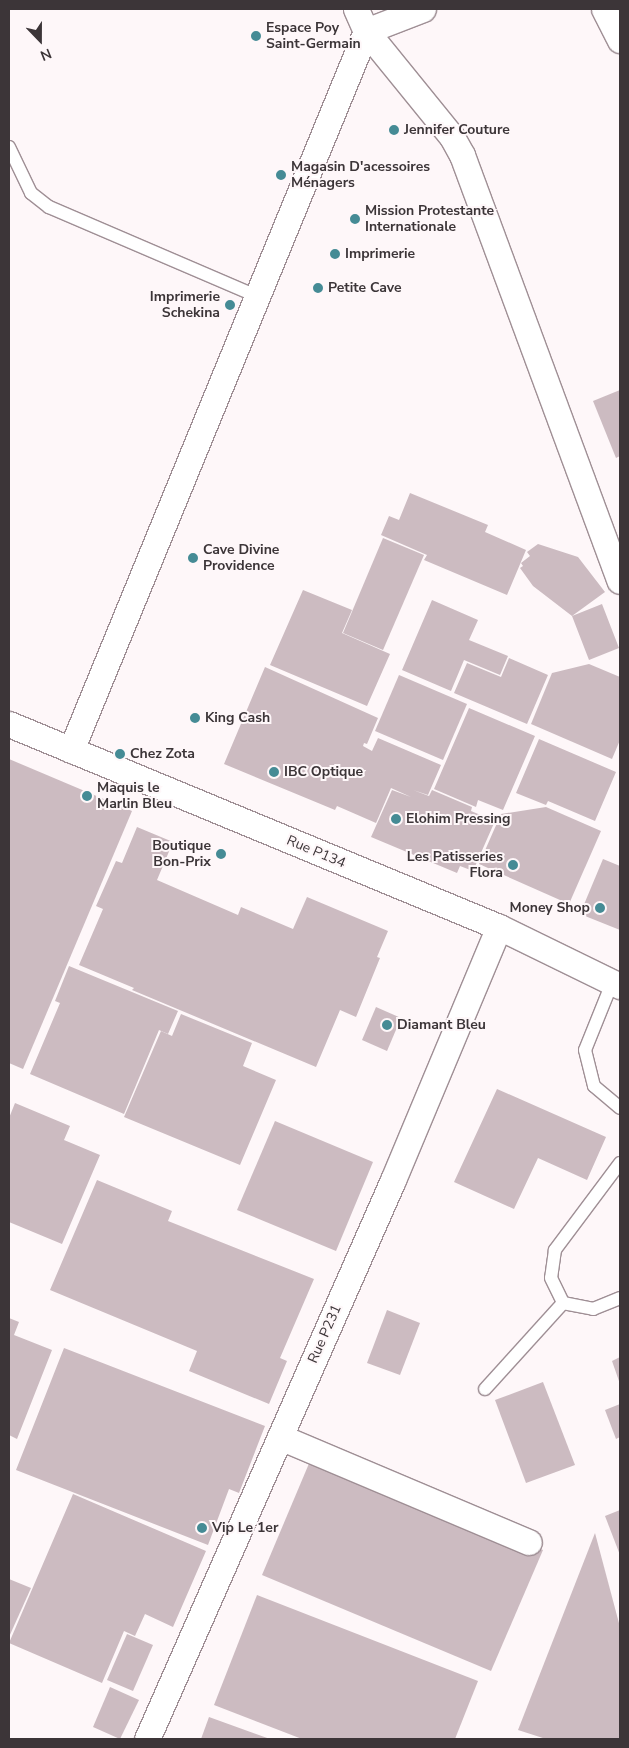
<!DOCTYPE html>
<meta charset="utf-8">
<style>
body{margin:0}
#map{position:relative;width:629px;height:1748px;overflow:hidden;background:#fef7f9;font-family:"Nunito Sans",sans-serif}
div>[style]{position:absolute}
.building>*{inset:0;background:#ccbbc1}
.roads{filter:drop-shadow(1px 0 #9f8f95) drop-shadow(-1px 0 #9f8f95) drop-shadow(0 1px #9f8f95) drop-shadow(0 -1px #9f8f95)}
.lane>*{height:12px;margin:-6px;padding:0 6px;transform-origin:6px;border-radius:6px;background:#fff}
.street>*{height:25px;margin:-12.5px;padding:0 12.5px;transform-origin:12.5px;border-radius:12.5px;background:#fff}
.dots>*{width:14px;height:14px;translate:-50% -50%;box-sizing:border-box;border:2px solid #fef7f9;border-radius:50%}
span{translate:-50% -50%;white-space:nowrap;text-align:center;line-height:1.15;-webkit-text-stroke:4px #fef7f9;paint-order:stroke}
.poi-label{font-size:14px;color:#3c3538;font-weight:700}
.left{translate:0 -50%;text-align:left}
.right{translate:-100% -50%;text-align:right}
.street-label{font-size:14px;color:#3c3538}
.frame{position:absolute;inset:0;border:10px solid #3c3538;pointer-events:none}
.north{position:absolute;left:15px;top:15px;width:50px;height:50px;-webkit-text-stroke:4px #fef7f9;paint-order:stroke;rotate:158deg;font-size:14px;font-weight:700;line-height:20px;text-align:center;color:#3c3538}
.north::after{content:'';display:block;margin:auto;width:18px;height:22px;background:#3c3538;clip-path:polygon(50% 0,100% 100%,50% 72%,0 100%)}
</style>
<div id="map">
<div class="building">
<i style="clip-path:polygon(620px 390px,620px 456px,616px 458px,593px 401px)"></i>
<i style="clip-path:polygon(410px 493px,488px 525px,485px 532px,526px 550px,507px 595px,424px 560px,427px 555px,381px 535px,389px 516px,399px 520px)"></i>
<i style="clip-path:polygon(383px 538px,424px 555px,383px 650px,343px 633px)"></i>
<i style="clip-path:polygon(538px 544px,578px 557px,605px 592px,572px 616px,602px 604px,619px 648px,589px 660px,572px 616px,533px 586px,520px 568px,523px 566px,521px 563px,530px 556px,527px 552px)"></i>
<i style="clip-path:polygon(303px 590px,352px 610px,342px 633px,390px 654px,367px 706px,270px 665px)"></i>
<i style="clip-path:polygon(432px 600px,478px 620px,469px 640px,508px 656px,500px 675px,464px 660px,451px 691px,402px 670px)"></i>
<i style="clip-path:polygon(509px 658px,548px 675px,527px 724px,454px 693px,467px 663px,501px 677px)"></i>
<i style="clip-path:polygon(589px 664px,620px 677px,620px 740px,612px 759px,531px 724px,552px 673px)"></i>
<i style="clip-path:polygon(265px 667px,378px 718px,367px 744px,364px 743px,363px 746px,372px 751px,378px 738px,441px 765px,428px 795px,413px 790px,429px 796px,432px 790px,472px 807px,471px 811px,495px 821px,473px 871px,460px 866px,457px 873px,371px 837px,392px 790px,411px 797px,391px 788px,376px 823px,337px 806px,335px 810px,224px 764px)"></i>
<i style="clip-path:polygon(399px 675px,467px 704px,443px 760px,375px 731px)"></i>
<i style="clip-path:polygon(469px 708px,535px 736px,503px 810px,478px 800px,476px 807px,434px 789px)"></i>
<i style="clip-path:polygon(539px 739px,616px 772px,595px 821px,548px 801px,546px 805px,516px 793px)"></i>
<i style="clip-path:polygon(9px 759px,132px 811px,23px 1069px,9px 1063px)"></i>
<i style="clip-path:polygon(546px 807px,601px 831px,569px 904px,479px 864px,501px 814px)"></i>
<i style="clip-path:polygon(137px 827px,173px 842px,157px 880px,238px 915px,241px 907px,293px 929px,307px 897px,388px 931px,377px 957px,380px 958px,356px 1017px,340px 1010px,316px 1067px,132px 990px,134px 988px,79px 965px,103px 909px,96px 906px,116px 861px,122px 863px)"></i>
<i style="clip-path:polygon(603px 859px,620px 866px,620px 930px,580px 914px)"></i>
<i style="clip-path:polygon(69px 966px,178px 1011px,168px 1034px,159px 1030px,124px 1114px,30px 1074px,60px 1003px,55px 1001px)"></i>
<i style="clip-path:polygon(376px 1007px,401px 1018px,387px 1051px,362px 1040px)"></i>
<i style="clip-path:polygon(181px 1014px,252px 1043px,243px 1066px,276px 1080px,240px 1165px,124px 1117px,161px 1031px,172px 1036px)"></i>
<i style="clip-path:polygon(497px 1089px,606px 1137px,587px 1180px,538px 1158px,514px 1209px,454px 1182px)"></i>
<i style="clip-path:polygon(15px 1103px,70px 1126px,64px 1140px,100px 1155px,62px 1244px,9px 1222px,9px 1118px)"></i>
<i style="clip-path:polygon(275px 1121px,373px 1162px,336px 1251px,237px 1210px)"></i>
<i style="clip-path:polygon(97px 1180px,172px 1211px,168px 1221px,314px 1279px,280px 1358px,287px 1361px,269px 1404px,189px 1371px,197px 1351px,50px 1290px)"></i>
<i style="clip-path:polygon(387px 1310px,420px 1323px,400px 1375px,367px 1363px)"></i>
<i style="clip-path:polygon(9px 1318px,19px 1322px,14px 1335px,52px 1350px,17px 1439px,9px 1435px)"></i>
<i style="clip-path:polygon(64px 1348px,265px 1426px,239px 1493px,229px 1489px,208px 1545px,16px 1470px)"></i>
<i style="clip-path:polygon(620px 1357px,620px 1384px,612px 1361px)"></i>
<i style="clip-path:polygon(543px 1382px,575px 1465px,526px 1483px,495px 1400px)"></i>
<i style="clip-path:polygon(620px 1404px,620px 1437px,616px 1439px,605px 1410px)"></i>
<i style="clip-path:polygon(313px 1454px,543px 1550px,491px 1671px,262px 1575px)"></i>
<i style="clip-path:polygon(73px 1494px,206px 1551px,173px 1627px,145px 1614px,135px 1636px,124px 1631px,102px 1683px,9px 1643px)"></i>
<i style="clip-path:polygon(620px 1510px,620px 1555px,605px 1516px)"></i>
<i style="clip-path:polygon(595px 1533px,620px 1627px,620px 1739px,546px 1739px,518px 1730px)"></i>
<i style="clip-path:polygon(9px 1579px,31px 1588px,9px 1637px)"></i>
<i style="clip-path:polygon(257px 1595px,478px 1681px,455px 1739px,302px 1739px,214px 1705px)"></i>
<i style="clip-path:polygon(127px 1634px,153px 1645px,133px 1691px,107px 1680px)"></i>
<i style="clip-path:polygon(110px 1687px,139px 1700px,120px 1739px,93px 1727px)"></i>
<i style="clip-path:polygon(209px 1717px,270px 1739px,201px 1739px)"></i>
</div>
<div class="roads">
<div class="lane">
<i style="left:9px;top:147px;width:51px;rotate:64.4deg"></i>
<i style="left:31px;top:193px;width:23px;rotate:38deg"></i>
<i style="left:49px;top:207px;width:226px;rotate:23.2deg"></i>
<i style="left:612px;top:983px;width:72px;rotate:111.9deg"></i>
<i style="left:585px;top:1050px;width:37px;rotate:76deg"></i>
<i style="left:594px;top:1086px;width:34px;rotate:40deg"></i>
<i style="left:620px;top:1163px;width:109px;rotate:126.8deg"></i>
<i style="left:555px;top:1250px;width:28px;rotate:98deg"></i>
<i style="left:551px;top:1278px;width:28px;rotate:64deg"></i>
<i style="left:563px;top:1303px;width:31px;rotate:11deg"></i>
<i style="left:593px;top:1309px;width:29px;rotate:-22deg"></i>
<i style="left:485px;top:1389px;width:116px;rotate:-47.8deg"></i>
</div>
<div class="street">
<i style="left:356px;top:9px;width:24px;rotate:66deg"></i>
<i style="left:366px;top:31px;width:136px;rotate:50.9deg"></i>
<i style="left:452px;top:137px;width:21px;rotate:61deg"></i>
<i style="left:462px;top:155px;width:454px;rotate:69.7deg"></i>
<i style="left:604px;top:9px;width:35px;rotate:63deg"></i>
<i style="left:9px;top:724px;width:530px;rotate:22.5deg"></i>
<i style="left:499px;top:927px;width:135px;rotate:26deg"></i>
<i style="left:71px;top:750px;width:777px;rotate:-67.69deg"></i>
<i style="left:366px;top:31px;width:61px;rotate:-21.1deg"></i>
<i style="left:280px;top:1437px;width:270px;rotate:22.9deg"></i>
<i style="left:147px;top:1739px;width:611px;rotate:-66.25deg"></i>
<i style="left:393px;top:1180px;width:274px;rotate:-67.3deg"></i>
</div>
</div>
<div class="dots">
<i style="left:256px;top:36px;background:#458b95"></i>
<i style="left:394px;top:130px;background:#458b95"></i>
<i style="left:281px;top:175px;background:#458b95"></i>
<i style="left:355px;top:219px;background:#458b95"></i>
<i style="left:335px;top:254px;background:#458b95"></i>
<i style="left:318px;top:288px;background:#458b95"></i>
<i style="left:230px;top:305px;background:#458b95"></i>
<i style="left:193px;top:558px;background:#458b95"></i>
<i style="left:195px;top:718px;background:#458b95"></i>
<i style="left:120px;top:754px;background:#458b95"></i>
<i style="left:274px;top:772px;background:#458b95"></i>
<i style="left:87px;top:796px;background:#458b95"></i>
<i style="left:396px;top:819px;background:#458b95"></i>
<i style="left:221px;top:854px;background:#458b95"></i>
<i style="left:513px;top:865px;background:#458b95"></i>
<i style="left:600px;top:908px;background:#458b95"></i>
<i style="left:387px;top:1025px;background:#458b95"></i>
<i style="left:202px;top:1528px;background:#458b95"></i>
</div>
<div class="poi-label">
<span class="left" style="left:266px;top:36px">Espace Poy<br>Saint-Germain</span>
<span class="left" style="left:404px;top:130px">Jennifer Couture</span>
<span class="left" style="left:291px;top:175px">Magasin D'acessoires<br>Ménagers</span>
<span class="left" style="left:365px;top:219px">Mission Protestante<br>Internationale</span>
<span class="left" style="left:345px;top:254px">Imprimerie</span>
<span class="left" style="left:328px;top:288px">Petite Cave</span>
<span class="right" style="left:220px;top:305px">Imprimerie<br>Schekina</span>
<span class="left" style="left:203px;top:558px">Cave Divine<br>Providence</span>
<span class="left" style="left:205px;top:718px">King Cash</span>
<span class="left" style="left:130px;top:754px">Chez Zota</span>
<span class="left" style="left:284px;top:772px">IBC Optique</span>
<span class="left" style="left:97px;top:796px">Maquis le<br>Marlin Bleu</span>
<span class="left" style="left:406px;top:819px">Elohim Pressing</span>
<span class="right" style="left:211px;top:854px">Boutique<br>Bon-Prix</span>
<span class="right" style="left:503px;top:865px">Les Patisseries<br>Flora</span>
<span class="right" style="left:590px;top:908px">Money Shop</span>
<span class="left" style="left:397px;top:1025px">Diamant Bleu</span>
<span class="left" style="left:212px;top:1528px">Vip Le 1er</span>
</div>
<div class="street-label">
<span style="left:316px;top:852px;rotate:23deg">Rue P134</span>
<span style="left:325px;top:1334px;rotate:-66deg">Rue P231</span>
</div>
<div class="frame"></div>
<div class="north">N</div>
</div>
